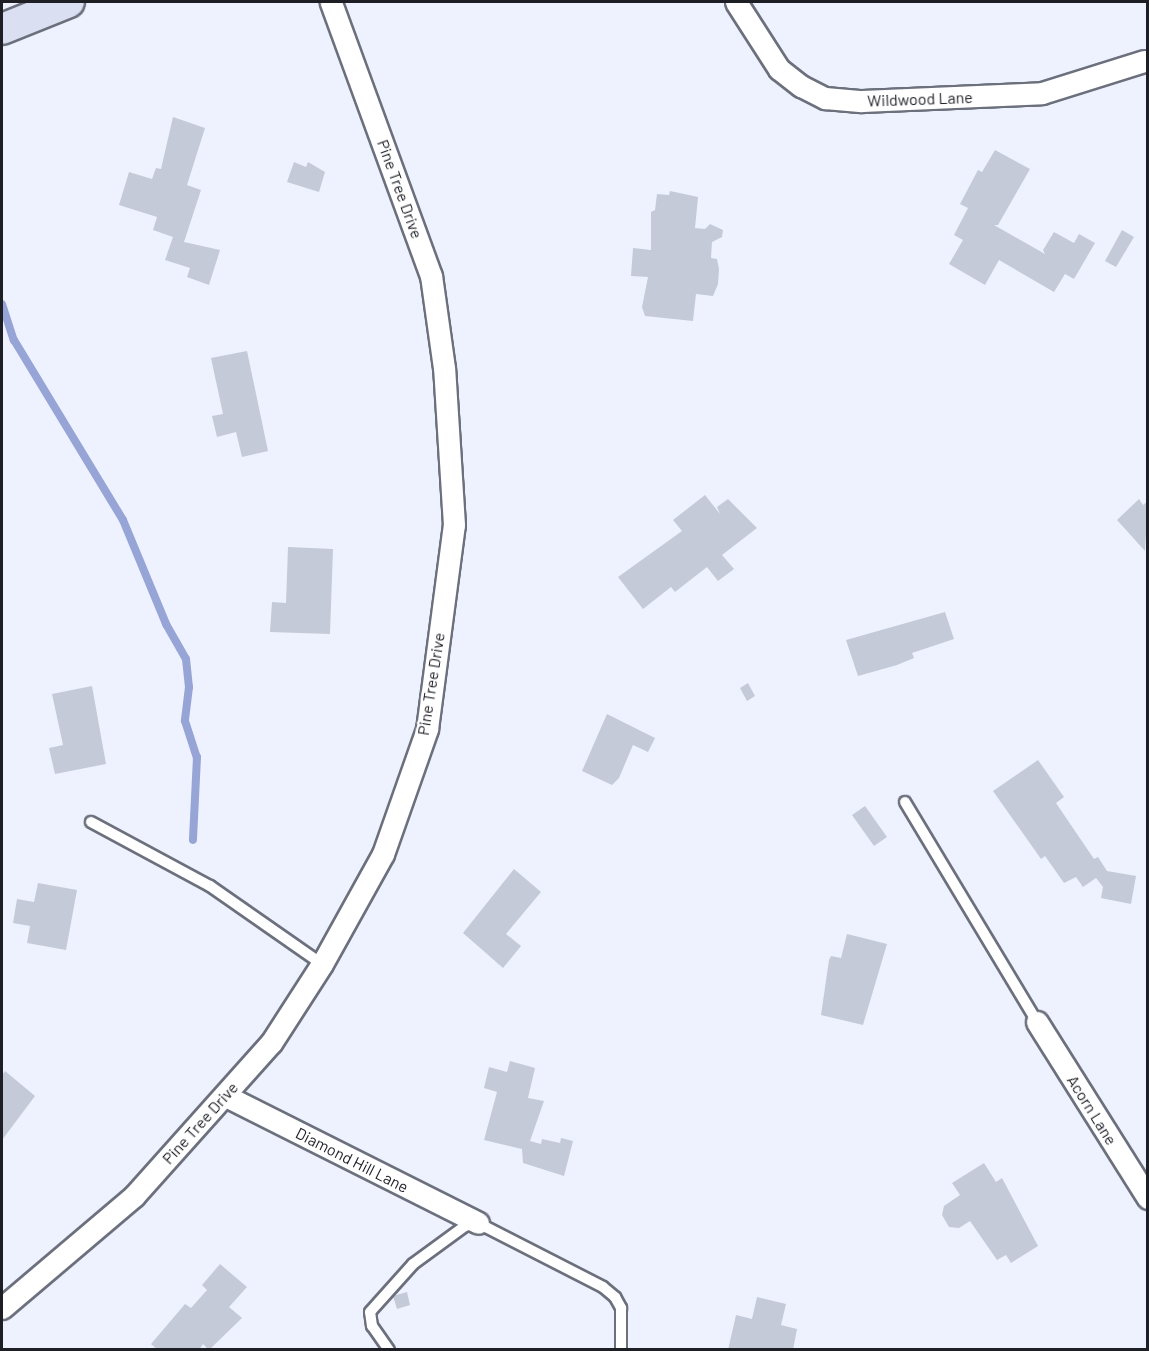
<!DOCTYPE html>
<style>
body{margin:0}
#map{position:relative;width:1149px;height:1351px;overflow:hidden;background:#eef2fe;font-family:Barlow,sans-serif}
div>[style]{position:absolute}
.stream>*{height:8px;margin:-4px;padding:0 4px;transform-origin:4px;border-radius:4px;background:#97a4d6}
.building>*{inset:0;background:#c5cad8}
.roads{filter:drop-shadow(2px 0 #6c707d) drop-shadow(-2px 0 #6c707d) drop-shadow(0 2px #6c707d) drop-shadow(0 -2px #6c707d)}
.lane>*{height:10px;margin:-5px;padding:0 5px;transform-origin:5px;border-radius:5px;background:#fff}
.street>*{height:21px;margin:-10.5px;padding:0 10.5px;transform-origin:10.5px;border-radius:10.5px;background:#fff}
.secondary>*{height:30px;margin:-15px;padding:0 15px;transform-origin:15px;border-radius:15px;background:#dadff2}
span{translate:-50% -50%;white-space:nowrap;text-align:center;line-height:1.15;-webkit-text-stroke:5px #fff;paint-order:stroke}
.street-label{font-size:16px;color:#1e1f25}
.frame{position:absolute;inset:0;border:3px solid #1e1f25;pointer-events:none}
</style>
<div id="map">
<div class="stream">
<i style="left:2px;top:304px;width:38px;rotate:72deg"></i>
<i style="left:14px;top:340px;width:210px;rotate:58.8deg"></i>
<i style="left:123px;top:520px;width:113px;rotate:67.5deg"></i>
<i style="left:166px;top:624px;width:40px;rotate:60.3deg"></i>
<i style="left:186px;top:659px;width:28px;rotate:84deg"></i>
<i style="left:189px;top:687px;width:34px;rotate:97deg"></i>
<i style="left:185px;top:721px;width:38px;rotate:72deg"></i>
<i style="left:197px;top:757px;width:83px;rotate:92.8deg"></i>
</div>
<div class="building">
<i style="clip-path:polygon(173px 117px,205px 128px,187px 185px,201px 190px,184px 242px,220px 250px,209px 285px,187px 277px,190px 268px,165px 260px,173px 237px,153px 230px,157px 217px,119px 205px,129px 172px,152px 179px,156px 168px,161px 169px)"></i>
<i style="clip-path:polygon(995px 150px,1030px 169px,998px 225px,994px 225px,1045px 254px,1043px 250px,1054px 232px,1074px 243px,1079px 234px,1095px 243px,1074px 279px,1065px 274px,1054px 292px,999px 260px,985px 285px,949px 264px,963px 240px,954px 235px,968px 208px,960px 204px,978px 170px,982px 172px)"></i>
<i style="clip-path:polygon(294px 162px,306px 167px,308px 162px,325px 172px,319px 192px,287px 182px)"></i>
<i style="clip-path:polygon(670px 191px,698px 197px,695px 228px,705px 229px,710px 224px,723px 230px,722px 237px,712px 242px,711px 258px,717px 259px,719px 269px,718px 284px,713px 296px,696px 294px,693px 321px,645px 316px,642px 307px,648px 277px,631px 276px,633px 248px,651px 250px,651px 212px,655px 210px,657px 194px,669px 195px)"></i>
<i style="clip-path:polygon(1122px 230px,1134px 237px,1116px 267px,1105px 261px)"></i>
<i style="clip-path:polygon(247px 351px,268px 451px,242px 457px,236px 432px,217px 437px,212px 416px,223px 414px,211px 358px)"></i>
<i style="clip-path:polygon(705px 495px,720px 514px,717px 507px,728px 499px,757px 528px,722px 555px,734px 569px,718px 581px,707px 567px,675px 592px,671px 587px,643px 609px,618px 577px,682px 531px,673px 520px)"></i>
<i style="clip-path:polygon(1139px 499px,1143px 505px,1148px 501px,1145px 551px,1117px 520px)"></i>
<i style="clip-path:polygon(288px 547px,333px 549px,330px 634px,270px 632px,272px 602px,286px 603px)"></i>
<i style="clip-path:polygon(945px 612px,954px 639px,912px 653px,914px 658px,897px 665px,858px 676px,846px 640px)"></i>
<i style="clip-path:polygon(748px 683px,755px 696px,747px 701px,740px 688px)"></i>
<i style="clip-path:polygon(92px 686px,106px 764px,55px 774px,49px 748px,63px 745px,52px 694px)"></i>
<i style="clip-path:polygon(607px 714px,655px 738px,648px 752px,633px 745px,619px 778px,612px 785px,582px 771px)"></i>
<i style="clip-path:polygon(1038px 760px,1064px 797px,1056px 803px,1094px 859px,1098px 857px,1107px 871px,1136px 876px,1131px 904px,1101px 898px,1103px 887px,1096px 878px,1083px 887px,1076px 877px,1064px 883px,1045px 856px,1041px 859px,993px 791px)"></i>
<i style="clip-path:polygon(865px 806px,887px 837px,874px 846px,852px 815px)"></i>
<i style="clip-path:polygon(514px 869px,541px 892px,506px 934px,521px 946px,503px 968px,463px 933px)"></i>
<i style="clip-path:polygon(38px 883px,77px 890px,66px 950px,27px 943px,30px 926px,13px 923px,17px 899px,34px 902px)"></i>
<i style="clip-path:polygon(847px 934px,887px 944px,863px 1025px,821px 1015px,829px 960px,831px 956px,841px 958px)"></i>
<i style="clip-path:polygon(510px 1061px,535px 1068px,528px 1098px,544px 1101px,530px 1141px,541px 1144px,542px 1139px,560px 1143px,561px 1138px,573px 1141px,564px 1176px,523px 1163px,522px 1149px,484px 1140px,497px 1092px,484px 1088px,489px 1067px,507px 1072px)"></i>
<i style="clip-path:polygon(5px 1071px,35px 1096px,2px 1140px,2px 1075px)"></i>
<i style="clip-path:polygon(984px 1163px,996px 1182px,1002px 1178px,1038px 1246px,1011px 1263px,1006px 1255px,997px 1260px,970px 1221px,959px 1228px,949px 1227px,942px 1215px,944px 1206px,960px 1195px,952px 1183px)"></i>
<i style="clip-path:polygon(220px 1264px,247px 1287px,229px 1307px,242px 1318px,209px 1350px,203px 1344px,199px 1350px,158px 1350px,151px 1344px,185px 1304px,191px 1308px,207px 1290px,202px 1285px)"></i>
<i style="clip-path:polygon(407px 1292px,410px 1305px,397px 1309px,393px 1296px)"></i>
<i style="clip-path:polygon(757px 1297px,786px 1304px,781px 1325px,797px 1329px,793px 1350px,728px 1350px,736px 1315px,752px 1319px)"></i>
</div>
<div class="roads">
<div class="lane">
<i style="left:905px;top:802px;width:257px;rotate:59deg"></i>
<i style="left:91px;top:822px;width:135px;rotate:28.3deg"></i>
<i style="left:210px;top:886px;width:136px;rotate:34.9deg"></i>
<i style="left:389px;top:1350px;width:29px;rotate:-125deg"></i>
<i style="left:372px;top:1326px;width:14px;rotate:-98deg"></i>
<i style="left:370px;top:1312px;width:64px;rotate:-48.1deg"></i>
<i style="left:413px;top:1264px;width:64px;rotate:-36.2deg"></i>
<i style="left:465px;top:1226px;width:13px;rotate:-13deg"></i>
<i style="left:478px;top:1223px;width:140px;rotate:27.1deg"></i>
<i style="left:603px;top:1287px;width:16px;rotate:40deg"></i>
<i style="left:615px;top:1297px;width:13px;rotate:61deg"></i>
<i style="left:621px;top:1308px;width:42px;rotate:90deg"></i>
</div>
<div class="street">
<i style="left:736px;top:2px;width:80px;rotate:57.3deg"></i>
<i style="left:779px;top:69px;width:28px;rotate:38deg"></i>
<i style="left:801px;top:86px;width:27px;rotate:27deg"></i>
<i style="left:825px;top:98px;width:37px;rotate:5deg"></i>
<i style="left:862px;top:101px;width:180px;rotate:-2.5deg"></i>
<i style="left:1042px;top:93px;width:107px;rotate:-17.4deg"></i>
<i style="left:1037px;top:1022px;width:208px;rotate:57.8deg"></i>
<i style="left:226px;top:1096px;width:282px;rotate:26.7deg"></i>
<i style="left:2px;top:1308px;width:173px;rotate:-40.3deg"></i>
<i style="left:134px;top:1196px;width:205px;rotate:-48.2deg"></i>
<i style="left:271px;top:1043px;width:94px;rotate:-57.2deg"></i>
<i style="left:322px;top:964px;width:126px;rotate:-61deg"></i>
<i style="left:383px;top:854px;width:133px;rotate:-70.6deg"></i>
<i style="left:427px;top:729px;width:206px;rotate:-82.5deg"></i>
<i style="left:454px;top:525px;width:157px;rotate:-93.6deg"></i>
<i style="left:444px;top:368px;width:93px;rotate:-98deg"></i>
<i style="left:431px;top:276px;width:292px;rotate:-110.1deg"></i>
</div>
<div class="secondary">
<i style="left:2px;top:29px;width:72px;rotate:-21.9deg"></i>
</div>
</div>
<div class="street-label">
<span style="left:920px;top:99px;rotate:-2deg">Wildwood Lane</span>
<span style="left:400px;top:189px;rotate:70deg">Pine Tree Drive</span>
<span style="left:431px;top:684px;rotate:-81deg">Pine Tree Drive</span>
<span style="left:1092px;top:1110px;rotate:58deg">Acorn Lane</span>
<span style="left:200px;top:1123px;rotate:-48deg">Pine Tree Drive</span>
<span style="left:352px;top:1160px;rotate:27deg">Diamond Hill Lane</span>
</div>
<div class="frame"></div>
</div>
